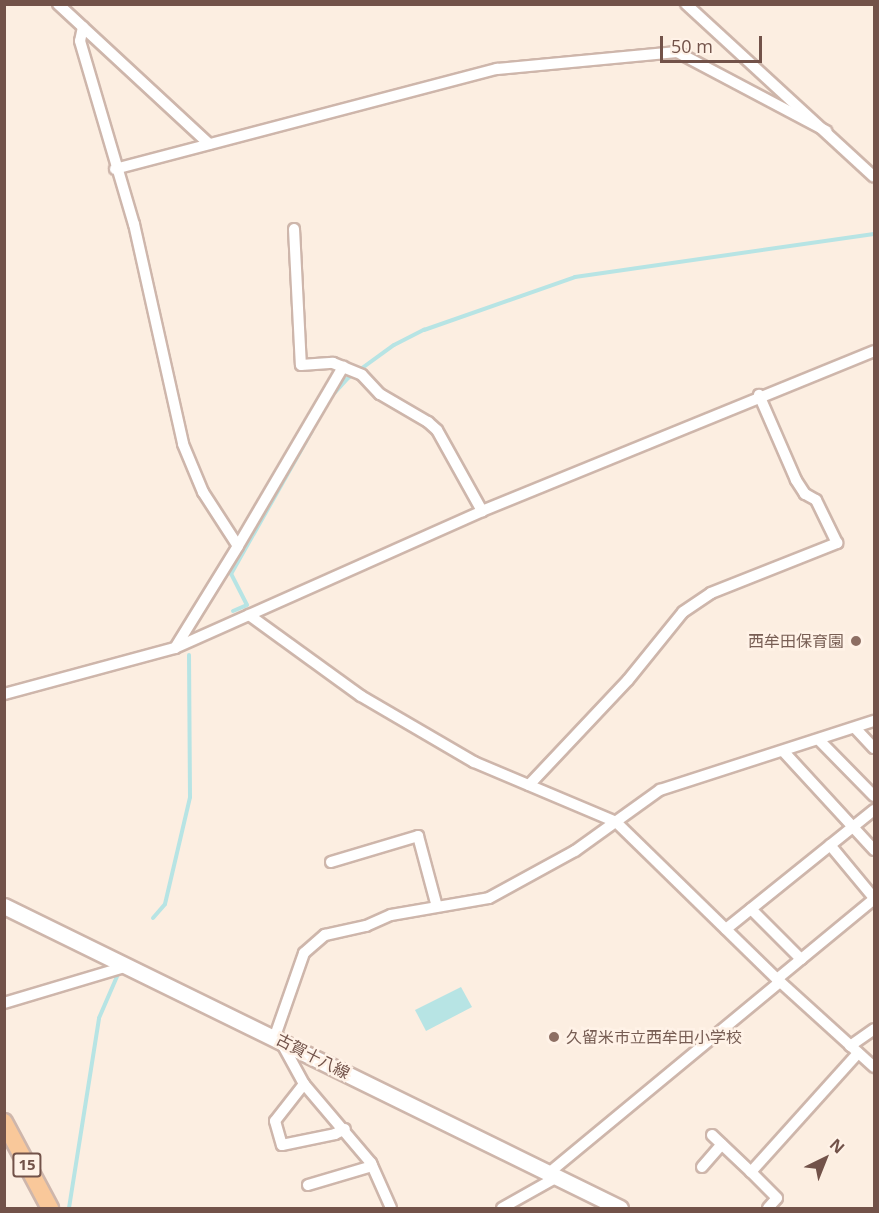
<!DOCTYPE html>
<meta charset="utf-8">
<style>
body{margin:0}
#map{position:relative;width:879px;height:1213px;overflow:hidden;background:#fceee1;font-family:"Open Sans","Noto Sans JP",sans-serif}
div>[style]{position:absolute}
.water>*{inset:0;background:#b7e4e4}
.stream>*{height:4px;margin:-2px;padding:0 2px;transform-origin:2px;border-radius:2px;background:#b7e4e4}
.roads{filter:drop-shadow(2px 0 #ceb6ab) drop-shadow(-2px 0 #ceb6ab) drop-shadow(0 2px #ceb6ab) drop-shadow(0 -2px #ceb6ab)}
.street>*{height:10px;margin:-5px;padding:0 5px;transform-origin:5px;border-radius:5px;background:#fff}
.secondary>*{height:15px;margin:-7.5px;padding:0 7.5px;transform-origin:7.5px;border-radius:7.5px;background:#fff}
.primary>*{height:16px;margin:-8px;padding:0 8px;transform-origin:8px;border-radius:8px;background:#f9c89a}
.dots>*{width:16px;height:16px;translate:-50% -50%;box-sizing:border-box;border:3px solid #fff2e7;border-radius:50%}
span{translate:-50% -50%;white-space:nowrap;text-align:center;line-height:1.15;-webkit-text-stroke:5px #fff2e7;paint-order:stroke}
.shield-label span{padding:2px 4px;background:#fff2e7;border:2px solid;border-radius:4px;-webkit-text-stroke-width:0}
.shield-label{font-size:15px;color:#725249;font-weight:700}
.education-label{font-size:16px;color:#785e54}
.right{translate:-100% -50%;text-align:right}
.left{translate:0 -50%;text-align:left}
.street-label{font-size:16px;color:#725249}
.frame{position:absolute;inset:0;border:6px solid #725249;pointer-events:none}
.north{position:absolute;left:795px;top:1129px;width:60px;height:60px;-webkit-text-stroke:4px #fff2e7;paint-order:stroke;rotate:43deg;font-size:16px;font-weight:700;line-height:24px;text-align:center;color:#725249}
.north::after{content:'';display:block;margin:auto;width:21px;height:27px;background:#725249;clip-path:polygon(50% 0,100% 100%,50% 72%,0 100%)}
.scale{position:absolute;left:660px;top:36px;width:102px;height:27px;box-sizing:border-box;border:3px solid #725249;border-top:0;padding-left:8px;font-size:18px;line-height:21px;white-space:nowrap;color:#725249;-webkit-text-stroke:4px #fff2e7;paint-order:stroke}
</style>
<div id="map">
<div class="water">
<i style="clip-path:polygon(461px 987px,472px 1007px,426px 1031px,415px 1010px)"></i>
</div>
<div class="stream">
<i style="left:330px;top:398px;width:25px;rotate:-48deg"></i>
<i style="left:347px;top:379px;width:58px;rotate:-35.9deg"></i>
<i style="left:394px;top:345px;width:34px;rotate:-27deg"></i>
<i style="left:424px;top:330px;width:160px;rotate:-19.3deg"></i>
<i style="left:575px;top:277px;width:302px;rotate:-8.2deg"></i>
<i style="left:233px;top:611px;width:15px;rotate:-23deg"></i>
<i style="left:247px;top:605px;width:35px;rotate:-117deg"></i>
<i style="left:231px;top:574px;width:164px;rotate:-60.5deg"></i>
<i style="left:153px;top:918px;width:18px;rotate:-49deg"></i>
<i style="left:165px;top:904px;width:110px;rotate:-76.8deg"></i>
<i style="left:190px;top:797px;width:142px;rotate:-90.4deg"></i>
<i style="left:69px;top:1208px;width:192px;rotate:-81deg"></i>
<i style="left:99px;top:1018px;width:48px;rotate:-66.6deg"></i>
</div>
<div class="roads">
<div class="street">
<i style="left:58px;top:4px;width:206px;rotate:42.8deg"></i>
<i style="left:686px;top:4px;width:255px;rotate:42.6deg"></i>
<i style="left:83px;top:27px;width:14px;rotate:102deg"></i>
<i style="left:80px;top:41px;width:191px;rotate:73.6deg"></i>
<i style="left:134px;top:224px;width:225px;rotate:77.4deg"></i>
<i style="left:183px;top:444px;width:52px;rotate:67.4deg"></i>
<i style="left:203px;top:492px;width:64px;rotate:57.1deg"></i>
<i style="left:238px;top:546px;width:120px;rotate:121.7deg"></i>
<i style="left:115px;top:169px;width:395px;rotate:-14.7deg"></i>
<i style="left:497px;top:69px;width:181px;rotate:-5.4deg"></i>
<i style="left:677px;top:52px;width:169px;rotate:27.9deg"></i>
<i style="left:294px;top:229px;width:136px;rotate:87.1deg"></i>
<i style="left:301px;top:365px;width:32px;rotate:-4deg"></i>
<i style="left:333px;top:363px;width:31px;rotate:22deg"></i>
<i style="left:362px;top:375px;width:26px;rotate:47deg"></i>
<i style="left:380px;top:394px;width:56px;rotate:30.3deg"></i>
<i style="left:428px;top:422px;width:12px;rotate:42deg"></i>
<i style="left:437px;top:430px;width:93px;rotate:60.9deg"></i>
<i style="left:238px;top:546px;width:208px;rotate:-59.6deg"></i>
<i style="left:249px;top:615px;width:138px;rotate:35.9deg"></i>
<i style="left:361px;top:696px;width:131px;rotate:30.3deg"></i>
<i style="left:474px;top:762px;width:154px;rotate:22.9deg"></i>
<i style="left:616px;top:822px;width:225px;rotate:44.3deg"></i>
<i style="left:777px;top:979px;width:131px;rotate:42.2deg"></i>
<i style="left:4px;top:694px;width:177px;rotate:-15.1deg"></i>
<i style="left:175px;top:648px;width:336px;rotate:-24deg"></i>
<i style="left:482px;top:511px;width:423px;rotate:-22.2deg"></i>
<i style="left:856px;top:729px;width:26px;rotate:47deg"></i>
<i style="left:820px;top:741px;width:77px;rotate:45.5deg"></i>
<i style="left:784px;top:752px;width:133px;rotate:47.4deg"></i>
<i style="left:529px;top:785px;width:144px;rotate:-46.7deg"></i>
<i style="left:628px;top:680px;width:87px;rotate:-51deg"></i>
<i style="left:683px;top:612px;width:34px;rotate:-34deg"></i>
<i style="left:711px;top:593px;width:136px;rotate:-21.6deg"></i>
<i style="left:837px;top:543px;width:48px;rotate:-116deg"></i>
<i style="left:816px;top:500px;width:13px;rotate:-151deg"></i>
<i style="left:805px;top:494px;width:17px;rotate:-123deg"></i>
<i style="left:796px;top:480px;width:93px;rotate:-113.5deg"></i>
<i style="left:830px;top:845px;width:69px;rotate:50.3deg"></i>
<i style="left:331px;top:862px;width:91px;rotate:-16.6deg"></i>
<i style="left:418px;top:836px;width:73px;rotate:75deg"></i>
<i style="left:751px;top:909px;width:71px;rotate:45deg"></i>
<i style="left:726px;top:929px;width:190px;rotate:-38.8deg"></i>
<i style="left:777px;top:979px;width:126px;rotate:-39.5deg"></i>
<i style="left:4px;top:1003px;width:126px;rotate:-16.6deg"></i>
<i style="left:275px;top:1036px;width:88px;rotate:-70.7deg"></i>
<i style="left:304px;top:953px;width:28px;rotate:-41deg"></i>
<i style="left:325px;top:935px;width:42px;rotate:-12.4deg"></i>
<i style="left:366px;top:926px;width:27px;rotate:-24deg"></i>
<i style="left:391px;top:915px;width:99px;rotate:-9.8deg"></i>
<i style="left:489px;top:898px;width:98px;rotate:-28.7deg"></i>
<i style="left:575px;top:851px;width:105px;rotate:-35.7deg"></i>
<i style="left:660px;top:790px;width:225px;rotate:-17.9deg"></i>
<i style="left:280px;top:1040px;width:50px;rotate:61.4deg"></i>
<i style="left:304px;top:1084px;width:104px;rotate:49.7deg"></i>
<i style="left:371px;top:1163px;width:49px;rotate:66deg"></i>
<i style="left:850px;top:1046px;width:29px;rotate:-35deg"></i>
<i style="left:304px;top:1084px;width:47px;rotate:128.1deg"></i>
<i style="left:275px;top:1121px;width:25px;rotate:74deg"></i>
<i style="left:282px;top:1145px;width:54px;rotate:-11.7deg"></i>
<i style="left:335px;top:1134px;width:11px;rotate:-27deg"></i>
<i style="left:712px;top:1135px;width:54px;rotate:43.5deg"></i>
<i style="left:702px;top:1167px;width:30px;rotate:-49deg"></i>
<i style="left:550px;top:1172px;width:298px;rotate:-39.6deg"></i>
<i style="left:308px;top:1185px;width:67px;rotate:-16.5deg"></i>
<i style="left:502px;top:1208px;width:65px;rotate:-29.3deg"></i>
<i style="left:768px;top:1208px;width:13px;rotate:-48deg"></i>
<i style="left:777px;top:1198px;width:37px;rotate:-135deg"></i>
<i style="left:751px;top:1172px;width:160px;rotate:-48deg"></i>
</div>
<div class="secondary">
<i style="left:4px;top:906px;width:686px;rotate:26.12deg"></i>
</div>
<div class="primary">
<i style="left:4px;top:1122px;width:98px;rotate:61.9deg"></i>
</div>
</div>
<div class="dots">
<i style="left:856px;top:641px;background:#8d6e63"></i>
<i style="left:554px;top:1037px;background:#8d6e63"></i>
</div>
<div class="shield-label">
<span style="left:27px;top:1165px">15</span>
</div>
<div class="education-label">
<span class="right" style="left:844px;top:641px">西牟田保育園</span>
<span class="left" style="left:566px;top:1037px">久留米市立西牟田小学校</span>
</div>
<div class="street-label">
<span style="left:313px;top:1056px;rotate:27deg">古賀十八線</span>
</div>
<div class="frame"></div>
<div class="north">N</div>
<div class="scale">50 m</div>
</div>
